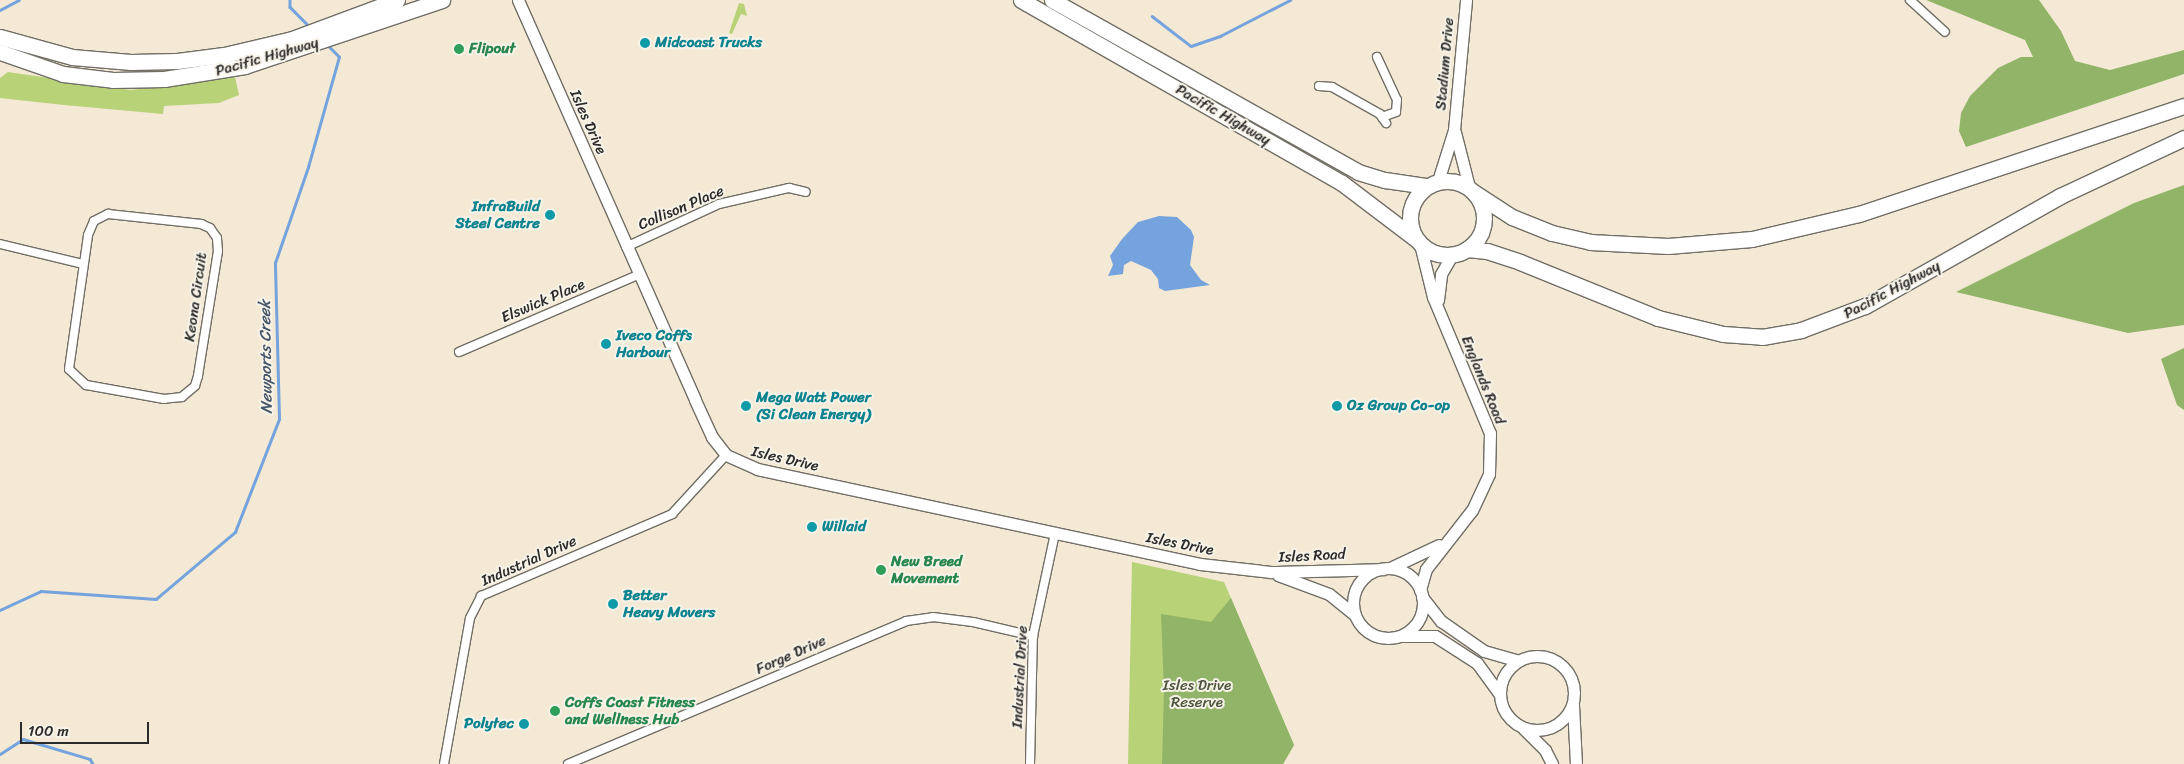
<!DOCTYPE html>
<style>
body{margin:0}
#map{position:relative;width:2184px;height:764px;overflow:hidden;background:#f4e9d5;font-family:Sriracha,sans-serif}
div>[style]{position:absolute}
.green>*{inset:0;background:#b8d278}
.forest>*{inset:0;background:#92b468}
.water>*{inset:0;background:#75a3dd}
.stream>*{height:2.5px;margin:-1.25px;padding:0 1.25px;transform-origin:1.25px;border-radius:1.25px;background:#75a3dd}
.roads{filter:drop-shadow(1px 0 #716e66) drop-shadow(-1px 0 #716e66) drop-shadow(0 1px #716e66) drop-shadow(0 -1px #716e66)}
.street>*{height:8px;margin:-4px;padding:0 4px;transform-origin:4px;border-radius:4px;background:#fff}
.secondary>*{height:11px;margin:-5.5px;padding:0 5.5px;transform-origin:5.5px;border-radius:5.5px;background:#fff}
.secondary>.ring{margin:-5.5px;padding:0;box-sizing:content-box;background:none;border:11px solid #fff;border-radius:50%}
.highway>*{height:15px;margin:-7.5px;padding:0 7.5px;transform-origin:7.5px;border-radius:7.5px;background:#fff}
.highway>.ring{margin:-7.5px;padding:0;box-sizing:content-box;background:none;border:15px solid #fff;border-radius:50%}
.dots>*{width:14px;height:14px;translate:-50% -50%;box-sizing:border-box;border:2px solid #f7f3e8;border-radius:50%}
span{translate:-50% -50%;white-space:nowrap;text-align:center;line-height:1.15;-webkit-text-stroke:4px #f7f3e8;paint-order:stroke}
.culture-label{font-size:15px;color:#0d838f;font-weight:700}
.left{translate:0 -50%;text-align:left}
.right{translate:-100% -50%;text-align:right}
.leisure-label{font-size:15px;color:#27864d;font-weight:700}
.street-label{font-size:15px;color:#2b2b2b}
.park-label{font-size:15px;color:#4e553e}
.water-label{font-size:16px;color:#455569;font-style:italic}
.scale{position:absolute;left:20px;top:722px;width:129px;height:22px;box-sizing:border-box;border:2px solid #2b2b2b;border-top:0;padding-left:6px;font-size:15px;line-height:18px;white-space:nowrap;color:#2b2b2b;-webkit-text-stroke:4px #f7f3e8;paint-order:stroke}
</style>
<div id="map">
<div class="green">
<i style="clip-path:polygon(739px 3px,744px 4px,747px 16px,741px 14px,732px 34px,729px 33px)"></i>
<i style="clip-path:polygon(8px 72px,131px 90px,235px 77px,239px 95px,219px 103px,164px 106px,163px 114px,64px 105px,0 98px,0 78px)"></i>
<i style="clip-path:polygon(1132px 562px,1224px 582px,1294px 745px,1283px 764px,1128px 764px)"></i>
</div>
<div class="forest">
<i style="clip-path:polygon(1926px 0,2039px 0,2061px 31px,2075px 61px,2110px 70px,2184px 50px,2184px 74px,1966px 147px,1959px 131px,1961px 113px,1970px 96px,1998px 68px,2021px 57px,2033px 57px,2025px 40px)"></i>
<i style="clip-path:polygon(2184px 185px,2184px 325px,2128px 333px,1956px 292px,2134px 203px)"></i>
<i style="clip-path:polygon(2184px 348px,2184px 410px,2177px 405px,2161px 359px)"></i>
<i style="clip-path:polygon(1231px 598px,1294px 745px,1283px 764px,1162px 764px,1164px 691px,1161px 614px,1211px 622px)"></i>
</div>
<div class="water">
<i style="clip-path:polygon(1159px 216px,1177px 217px,1191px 230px,1194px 237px,1190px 265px,1201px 280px,1210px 285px,1165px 291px,1159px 288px,1158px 279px,1151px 270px,1131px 261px,1124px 265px,1123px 274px,1108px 276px,1113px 265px,1110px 256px,1122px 239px,1138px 222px)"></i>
</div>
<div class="stream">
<i style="left:290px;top:0;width:7px;rotate:90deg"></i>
<i style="left:290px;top:7px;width:28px;rotate:45deg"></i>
<i style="left:0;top:10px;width:21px;rotate:-28deg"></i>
<i style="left:1152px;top:16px;width:49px;rotate:37.6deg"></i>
<i style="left:1191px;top:46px;width:31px;rotate:-19deg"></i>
<i style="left:1220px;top:36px;width:79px;rotate:-27.2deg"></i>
<i style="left:0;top:610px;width:45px;rotate:-24.9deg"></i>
<i style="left:41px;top:591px;width:115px;rotate:4deg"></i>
<i style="left:156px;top:599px;width:104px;rotate:-40.3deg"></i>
<i style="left:235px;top:532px;width:121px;rotate:-68.7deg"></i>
<i style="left:279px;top:419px;width:156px;rotate:-91.5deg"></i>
<i style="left:275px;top:263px;width:102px;rotate:-71deg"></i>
<i style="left:308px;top:167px;width:114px;rotate:-74.3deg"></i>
<i style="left:339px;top:57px;width:18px;rotate:-135deg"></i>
<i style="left:0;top:754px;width:27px;rotate:-33deg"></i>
<i style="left:23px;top:739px;width:70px;rotate:16.6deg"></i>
<i style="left:90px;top:759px;width:6px;rotate:59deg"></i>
</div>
<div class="roads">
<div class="street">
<i style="left:1910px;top:0;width:47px;rotate:42.4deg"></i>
<i style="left:1377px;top:57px;width:47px;rotate:65.1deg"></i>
<i style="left:1397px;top:100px;width:12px;rotate:95deg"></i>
<i style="left:1396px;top:112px;width:15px;rotate:160deg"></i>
<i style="left:1319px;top:86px;width:13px;rotate:4deg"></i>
<i style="left:1332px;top:87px;width:55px;rotate:29.4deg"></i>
<i style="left:1380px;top:114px;width:11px;rotate:56deg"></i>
<i style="left:108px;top:214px;width:94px;rotate:6.1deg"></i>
<i style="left:201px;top:224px;width:10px;rotate:24deg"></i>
<i style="left:210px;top:228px;width:12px;rotate:55deg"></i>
<i style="left:217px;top:238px;width:13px;rotate:86deg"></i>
<i style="left:218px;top:251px;width:127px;rotate:99.1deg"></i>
<i style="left:198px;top:376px;width:10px;rotate:107deg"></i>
<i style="left:195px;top:386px;width:17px;rotate:140deg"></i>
<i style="left:182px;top:397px;width:18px;rotate:174deg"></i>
<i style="left:164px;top:399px;width:79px;rotate:-169.8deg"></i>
<i style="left:86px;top:385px;width:23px;rotate:-137deg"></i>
<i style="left:69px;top:369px;width:135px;rotate:-81.9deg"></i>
<i style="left:88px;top:235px;width:15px;rotate:-67deg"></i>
<i style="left:94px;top:221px;width:16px;rotate:-27deg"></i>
<i style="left:0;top:244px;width:85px;rotate:13.5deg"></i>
<i style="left:626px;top:247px;width:102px;rotate:-24.8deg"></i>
<i style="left:719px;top:204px;width:72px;rotate:-12.9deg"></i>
<i style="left:789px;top:188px;width:17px;rotate:13deg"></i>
<i style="left:459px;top:352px;width:195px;rotate:-23.3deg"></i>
<i style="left:444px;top:764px;width:148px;rotate:-79.9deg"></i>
<i style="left:470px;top:618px;width:25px;rotate:-63deg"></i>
<i style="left:481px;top:596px;width:208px;rotate:-23.2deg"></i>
<i style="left:672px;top:514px;width:80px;rotate:-47.5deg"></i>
<i style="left:568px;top:764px;width:367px;rotate:-22.9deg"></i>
<i style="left:906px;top:621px;width:27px;rotate:-8deg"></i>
<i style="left:933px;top:617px;width:40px;rotate:7.1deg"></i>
<i style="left:973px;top:622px;width:62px;rotate:13.1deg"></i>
<i style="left:1030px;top:764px;width:128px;rotate:-88.7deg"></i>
<i style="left:1033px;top:636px;width:105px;rotate:-77.9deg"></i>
</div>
<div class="secondary">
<i style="left:518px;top:0;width:437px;rotate:66.1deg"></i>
<i style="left:695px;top:400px;width:41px;rotate:65.3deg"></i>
<i style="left:712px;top:437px;width:23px;rotate:52deg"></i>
<i style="left:726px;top:455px;width:34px;rotate:24deg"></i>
<i style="left:757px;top:469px;width:453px;rotate:12.1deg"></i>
<i style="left:1200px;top:564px;width:71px;rotate:6.4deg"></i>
<i style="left:1271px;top:572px;width:112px;rotate:-1.5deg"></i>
<i style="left:1455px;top:132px;width:57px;rotate:75.7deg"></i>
<i style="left:1438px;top:181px;width:53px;rotate:-72.6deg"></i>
<i style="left:1454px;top:130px;width:131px;rotate:-84.7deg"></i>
<i style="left:1420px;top:244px;width:55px;rotate:76.2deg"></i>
<i style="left:1433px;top:297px;width:147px;rotate:67.3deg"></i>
<i style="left:1490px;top:433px;width:41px;rotate:91.4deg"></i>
<i style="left:1489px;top:474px;width:40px;rotate:115deg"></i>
<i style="left:1472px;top:510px;width:75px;rotate:127.9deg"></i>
<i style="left:1426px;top:569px;width:22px;rotate:106deg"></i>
<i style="left:1438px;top:300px;width:26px;rotate:-83deg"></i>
<i style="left:1441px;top:274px;width:22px;rotate:-60deg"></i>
<i style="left:1390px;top:568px;width:54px;rotate:-25.1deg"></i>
<i class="ring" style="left:1353px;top:568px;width:59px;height:59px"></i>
<i style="left:1278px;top:575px;width:54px;rotate:20.4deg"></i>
<i style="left:1329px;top:594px;width:33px;rotate:39deg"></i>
<i style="left:1422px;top:597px;width:31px;rotate:52deg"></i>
<i style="left:1441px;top:621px;width:52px;rotate:34.9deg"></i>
<i style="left:1484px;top:651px;width:35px;rotate:16deg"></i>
<i style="left:1402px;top:636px;width:33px"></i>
<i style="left:1435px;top:636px;width:50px;rotate:32.7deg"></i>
<i style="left:1477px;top:663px;width:39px;rotate:54deg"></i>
<i class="ring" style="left:1500px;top:656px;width:63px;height:63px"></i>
<i style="left:1573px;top:705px;width:59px;rotate:87.1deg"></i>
<i style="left:1524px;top:729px;width:30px;rotate:45deg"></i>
<i style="left:1545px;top:750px;width:16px;rotate:63deg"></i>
</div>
<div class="highway">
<i style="left:1021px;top:0;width:369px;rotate:29.7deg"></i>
<i style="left:1342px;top:183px;width:94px;rotate:37.2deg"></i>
<i style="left:1052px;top:0;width:351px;rotate:29.3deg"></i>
<i style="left:1358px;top:172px;width:28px;rotate:17deg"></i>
<i style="left:1385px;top:180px;width:41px;rotate:8.3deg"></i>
<i style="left:0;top:37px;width:75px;rotate:15.5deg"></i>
<i style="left:72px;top:57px;width:59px;rotate:4.8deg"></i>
<i style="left:131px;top:62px;width:46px;rotate:-1.2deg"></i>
<i style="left:177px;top:61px;width:47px;rotate:-7.3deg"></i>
<i style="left:224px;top:55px;width:70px;rotate:-13.2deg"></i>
<i style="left:292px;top:39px;width:112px;rotate:-20.4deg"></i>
<i style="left:0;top:52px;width:67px;rotate:19.2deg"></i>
<i style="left:63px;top:74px;width:50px;rotate:6.8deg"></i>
<i style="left:113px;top:80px;width:51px;rotate:-1.1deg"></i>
<i style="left:164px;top:79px;width:82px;rotate:-9.1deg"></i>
<i style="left:245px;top:66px;width:208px;rotate:-18.5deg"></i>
<i class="ring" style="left:1410px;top:181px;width:59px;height:59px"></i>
<i style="left:1475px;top:193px;width:44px;rotate:33deg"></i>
<i style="left:1512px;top:217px;width:43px;rotate:21.8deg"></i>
<i style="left:1552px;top:233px;width:39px;rotate:13deg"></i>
<i style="left:1590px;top:242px;width:78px;rotate:2.9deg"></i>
<i style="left:1668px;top:246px;width:84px;rotate:-4.8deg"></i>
<i style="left:1752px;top:239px;width:110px;rotate:-13.2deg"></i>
<i style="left:1859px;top:214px;width:342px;rotate:-18.4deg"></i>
<i style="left:1467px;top:249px;width:20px;rotate:6deg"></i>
<i style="left:1487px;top:251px;width:35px;rotate:18deg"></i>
<i style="left:1520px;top:262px;width:149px;rotate:22.1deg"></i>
<i style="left:1658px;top:318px;width:67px;rotate:13.8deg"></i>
<i style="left:1723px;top:334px;width:39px;rotate:4deg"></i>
<i style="left:1762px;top:337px;width:40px;rotate:-10deg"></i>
<i style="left:1801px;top:330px;width:68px;rotate:-20.6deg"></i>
<i style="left:1865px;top:306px;width:224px;rotate:-29.4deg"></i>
<i style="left:2060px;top:196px;width:137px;rotate:-25.1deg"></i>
</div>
</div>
<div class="dots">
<i style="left:645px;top:43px;background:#0f9aa8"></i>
<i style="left:459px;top:49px;background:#2e9e5b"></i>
<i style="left:550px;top:215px;background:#0f9aa8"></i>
<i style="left:606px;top:344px;background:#0f9aa8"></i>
<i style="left:746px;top:406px;background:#0f9aa8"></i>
<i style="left:1337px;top:406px;background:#0f9aa8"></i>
<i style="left:812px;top:527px;background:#0f9aa8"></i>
<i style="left:881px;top:570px;background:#2e9e5b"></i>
<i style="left:613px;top:604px;background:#0f9aa8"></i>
<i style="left:555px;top:711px;background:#2e9e5b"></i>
<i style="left:524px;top:724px;background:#0f9aa8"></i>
</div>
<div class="culture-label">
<span class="left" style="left:655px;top:43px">Midcoast Trucks</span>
<span class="right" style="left:540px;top:215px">InfraBuild<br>Steel Centre</span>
<span class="left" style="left:616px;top:344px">Iveco Coffs<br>Harbour</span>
<span class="left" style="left:756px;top:406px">Mega Watt Power<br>(Si Clean Energy)</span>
<span class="left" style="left:1347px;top:406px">Oz Group Co-op</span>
<span class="left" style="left:822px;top:527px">Willaid</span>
<span class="left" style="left:623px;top:604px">Better<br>Heavy Movers</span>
<span class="right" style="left:514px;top:724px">Polytec</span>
</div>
<div class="leisure-label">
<span class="left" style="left:469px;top:49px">Flipout</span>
<span class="left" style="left:891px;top:570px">New Breed<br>Movement</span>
<span class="left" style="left:565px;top:711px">Coffs Coast Fitness<br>and Wellness Hub</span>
</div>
<div class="street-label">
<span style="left:267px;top:57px;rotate:-16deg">Pacific Highway</span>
<span style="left:1445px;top:64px;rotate:-85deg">Stadium Drive</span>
<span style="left:1223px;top:115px;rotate:30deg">Pacific Highway</span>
<span style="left:588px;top:122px;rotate:66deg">Isles Drive</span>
<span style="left:681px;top:208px;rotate:-23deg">Collison Place</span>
<span style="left:1892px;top:290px;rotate:-28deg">Pacific Highway</span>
<span style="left:196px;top:297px;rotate:-82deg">Keona Circuit</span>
<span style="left:543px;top:301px;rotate:-23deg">Elswick Place</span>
<span style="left:1483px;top:380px;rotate:68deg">Englands Road</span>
<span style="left:785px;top:459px;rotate:13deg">Isles Drive</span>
<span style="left:1180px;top:544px;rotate:11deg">Isles Drive</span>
<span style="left:1312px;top:556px;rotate:-3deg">Isles Road</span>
<span style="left:529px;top:561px;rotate:-24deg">Industrial Drive</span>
<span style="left:791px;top:655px;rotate:-24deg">Forge Drive</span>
<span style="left:1020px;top:677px;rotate:-87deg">Industrial Drive</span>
</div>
<div class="park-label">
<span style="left:1197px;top:694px">Isles Drive<br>Reserve</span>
</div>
<div class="water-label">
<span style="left:266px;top:357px;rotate:-91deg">Newports Creek</span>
</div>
<div class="scale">100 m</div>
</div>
